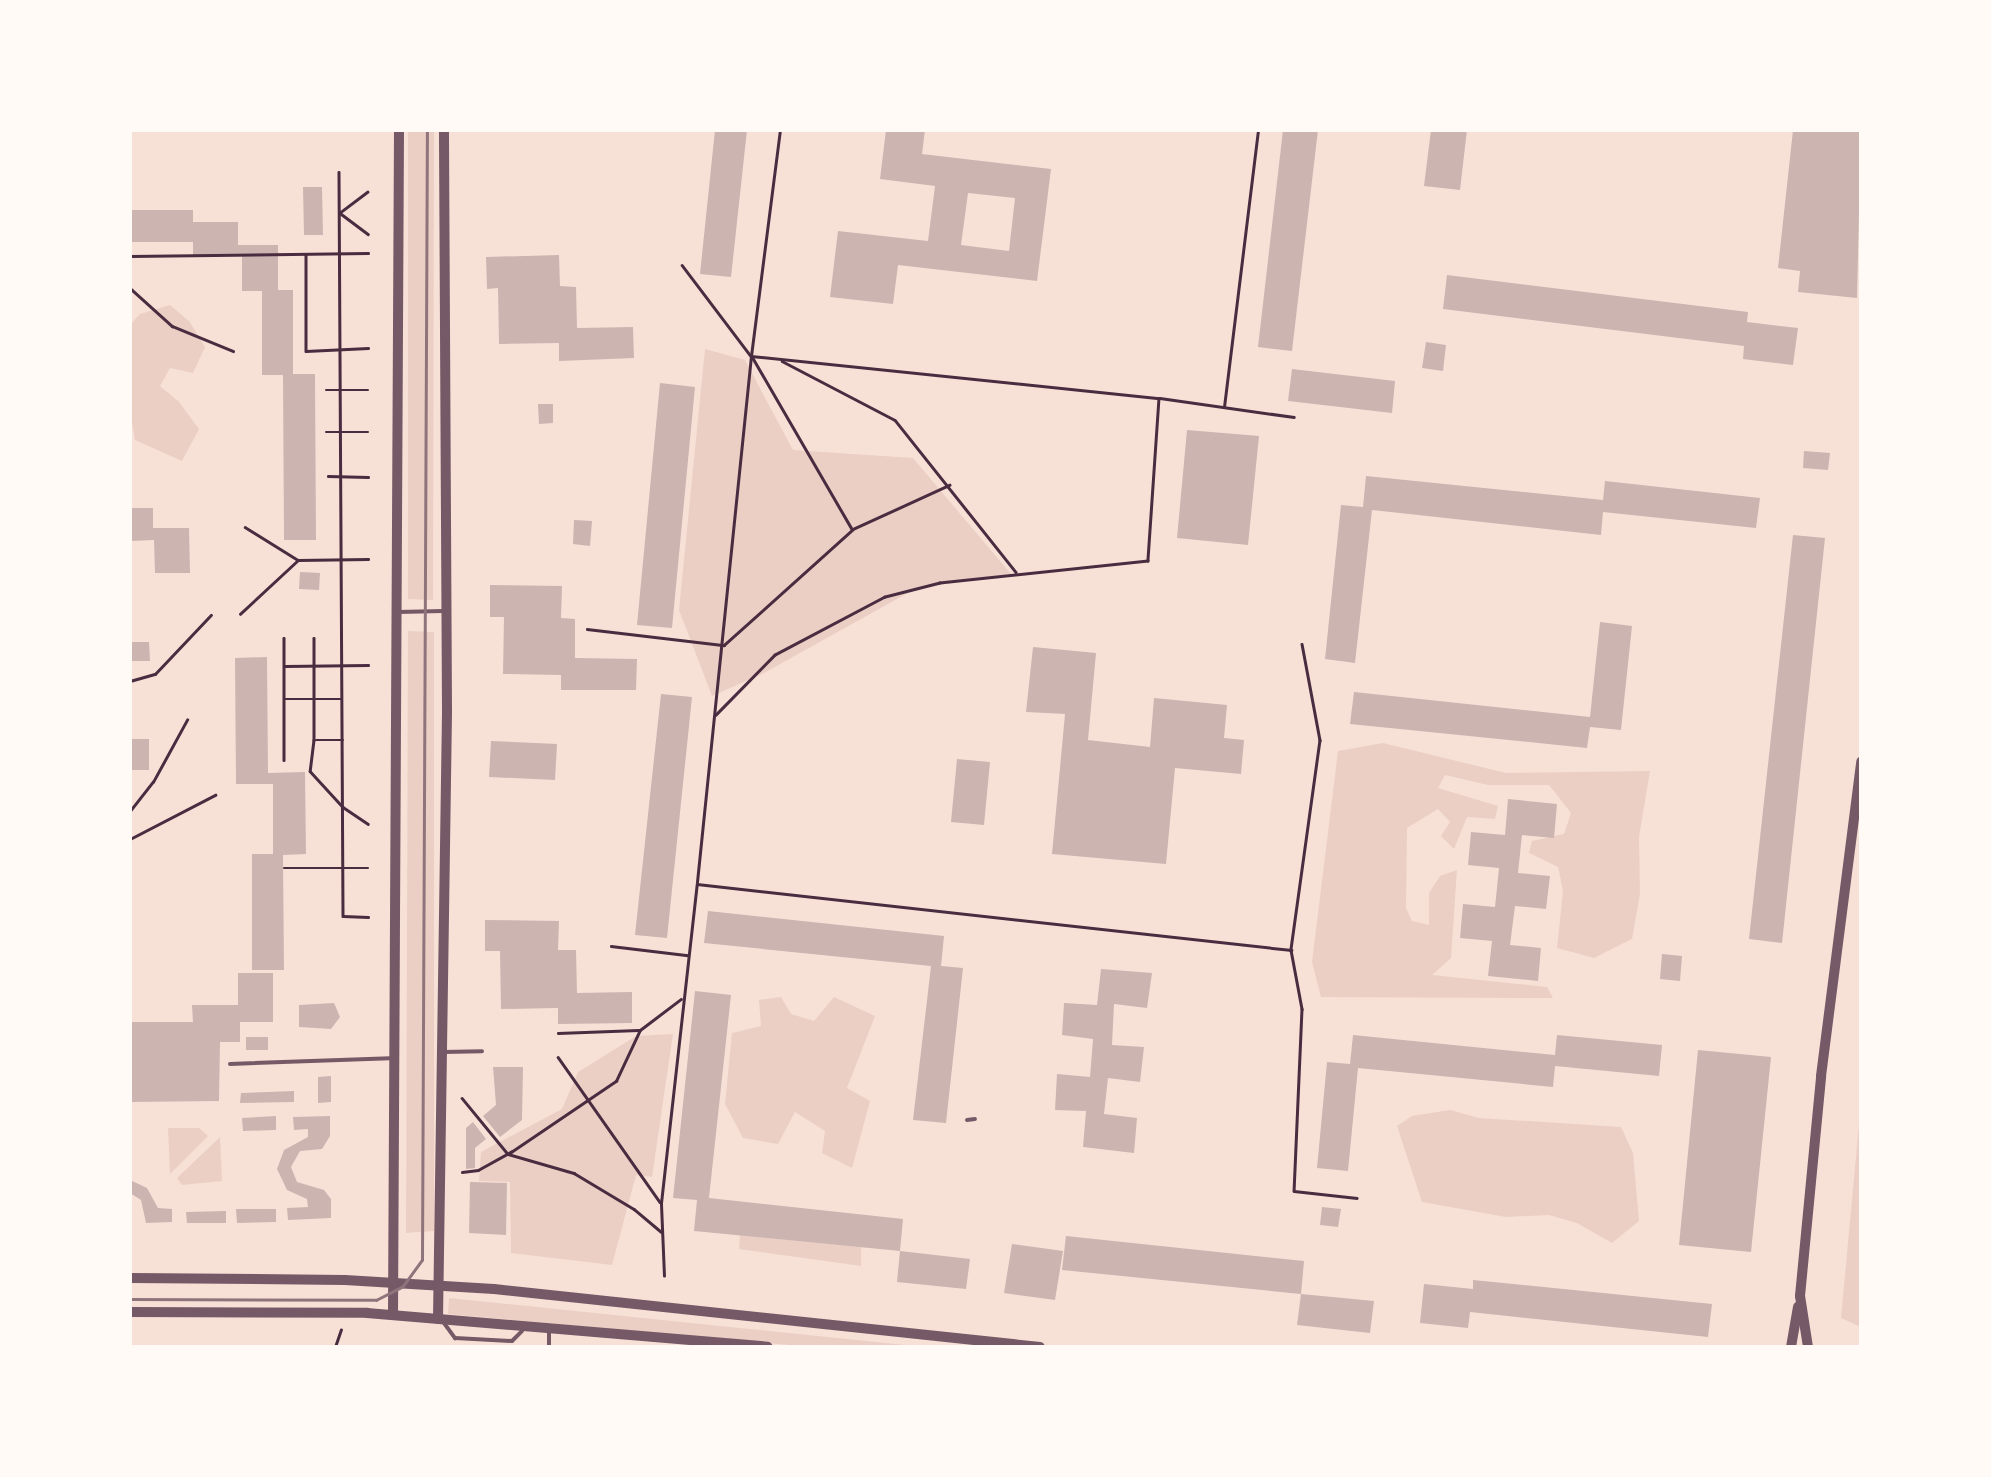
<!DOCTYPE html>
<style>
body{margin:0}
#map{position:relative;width:1991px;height:1477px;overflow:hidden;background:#f7e1d7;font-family:Rubik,sans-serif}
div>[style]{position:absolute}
.green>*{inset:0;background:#ebcfc5}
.building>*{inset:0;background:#ccb4b1}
.path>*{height:2.5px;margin:-1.25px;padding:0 1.25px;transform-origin:1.25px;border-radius:1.25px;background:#4a2c40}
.service>*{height:4px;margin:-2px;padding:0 2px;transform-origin:2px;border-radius:2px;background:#755966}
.tertiary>*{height:10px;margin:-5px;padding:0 5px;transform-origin:5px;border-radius:5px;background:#755966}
.tram>*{height:2.5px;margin:-1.25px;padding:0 1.25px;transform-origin:1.25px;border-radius:1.25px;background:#8f747c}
span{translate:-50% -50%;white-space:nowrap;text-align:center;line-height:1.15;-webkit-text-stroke:10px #fffaf5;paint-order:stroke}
.frame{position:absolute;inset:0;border:132px solid #fffaf5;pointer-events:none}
</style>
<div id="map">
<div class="green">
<i style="clip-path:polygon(408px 130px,434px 130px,433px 600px,408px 599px)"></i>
<i style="clip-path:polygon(170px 305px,189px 321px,205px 347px,193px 373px,170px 368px,160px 386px,179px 402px,199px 429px,182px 461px,135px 440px,130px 412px,130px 325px,140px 314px)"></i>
<i style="clip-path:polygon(705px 349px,745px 360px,793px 450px,913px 458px,1011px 574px,915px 589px,764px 673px,712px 696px,679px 610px)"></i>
<i style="clip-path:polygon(408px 631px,434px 632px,434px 1231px,406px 1233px)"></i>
<i style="clip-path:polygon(1383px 743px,1506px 773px,1650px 771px,1639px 837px,1640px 894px,1632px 939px,1594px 958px,1557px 948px,1563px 891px,1558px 867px,1529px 853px,1532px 841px,1564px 834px,1571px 813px,1549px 785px,1488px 785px,1445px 775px,1438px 788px,1498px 806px,1495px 819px,1467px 817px,1454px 849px,1441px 836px,1450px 822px,1438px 809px,1407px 828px,1406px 908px,1412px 921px,1429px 925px,1429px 893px,1440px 876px,1457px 870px,1451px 958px,1432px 975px,1547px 987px,1553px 998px,1321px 997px,1312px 962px,1338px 751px)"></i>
<i style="clip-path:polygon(781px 997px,791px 1014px,814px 1021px,834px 997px,875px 1016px,847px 1088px,870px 1101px,852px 1168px,822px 1153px,825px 1131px,795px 1112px,778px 1144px,743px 1138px,725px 1104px,732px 1033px,761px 1026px,759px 1000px)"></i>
<i style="clip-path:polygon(673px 1034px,652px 1177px,636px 1175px,612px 1265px,511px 1253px,510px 1182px,479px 1181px,481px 1152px,562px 1109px,578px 1072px,636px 1036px)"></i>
<i style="clip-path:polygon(1861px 1103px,1861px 1327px,1841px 1318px)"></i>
<i style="clip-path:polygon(1450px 1110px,1479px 1118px,1621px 1127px,1633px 1153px,1639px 1221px,1612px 1243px,1577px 1223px,1549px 1215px,1506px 1217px,1422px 1202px,1397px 1126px,1412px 1116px)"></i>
<i style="clip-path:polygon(168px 1128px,199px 1128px,208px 1136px,170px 1174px)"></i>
<i style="clip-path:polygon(220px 1137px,222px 1181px,182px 1185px,177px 1178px)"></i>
<i style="clip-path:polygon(740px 1235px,861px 1247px,861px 1266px,739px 1249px)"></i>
<i style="clip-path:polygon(449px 1298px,925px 1347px,811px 1347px,448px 1314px)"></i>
</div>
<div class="building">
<i style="clip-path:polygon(715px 130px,747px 130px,731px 277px,700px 274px)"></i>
<i style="clip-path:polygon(evenodd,886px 130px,925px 130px,922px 154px,1051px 169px,1037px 281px,898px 265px,893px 304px,830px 297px,838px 231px,928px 241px,935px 186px,880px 179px,886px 130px,968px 193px,1015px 198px,1009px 251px,961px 245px,968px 193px)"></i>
<i style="clip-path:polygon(1283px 130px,1318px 130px,1292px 351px,1258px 347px)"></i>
<i style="clip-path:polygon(1431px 130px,1467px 130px,1460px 190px,1424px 186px)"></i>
<i style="clip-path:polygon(1793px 130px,1861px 130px,1857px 298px,1798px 292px,1800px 271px,1778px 268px)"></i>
<i style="clip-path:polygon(303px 187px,322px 187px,323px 235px,304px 235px)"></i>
<i style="clip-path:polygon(130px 210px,193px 210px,193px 222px,238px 222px,238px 245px,278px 245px,278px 290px,293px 290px,293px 374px,315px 374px,316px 540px,284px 540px,283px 375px,262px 375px,262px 291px,242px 291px,242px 256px,193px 256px,193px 242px,130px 242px)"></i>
<i style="clip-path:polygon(559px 255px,560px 286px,576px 287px,577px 328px,633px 327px,634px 358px,559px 361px,559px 343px,499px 344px,498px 288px,487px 289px,486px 257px)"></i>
<i style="clip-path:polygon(1447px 275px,1748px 312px,1747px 322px,1798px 328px,1793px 365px,1743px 359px,1744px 346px,1443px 309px)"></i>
<i style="clip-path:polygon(1426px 342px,1446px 345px,1443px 371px,1422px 368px)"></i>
<i style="clip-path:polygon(1292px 369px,1395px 381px,1392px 413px,1288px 401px)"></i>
<i style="clip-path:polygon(660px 383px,695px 387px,672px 628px,637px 625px)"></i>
<i style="clip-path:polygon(538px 404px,553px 404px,553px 423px,539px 424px)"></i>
<i style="clip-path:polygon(1187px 430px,1259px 436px,1248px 545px,1177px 538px)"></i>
<i style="clip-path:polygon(1804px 451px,1830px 453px,1828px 470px,1803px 468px)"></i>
<i style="clip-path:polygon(1366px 476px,1603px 500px,1605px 481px,1760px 498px,1756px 528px,1603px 512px,1601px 535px,1372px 510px,1355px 663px,1325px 659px,1341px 505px,1363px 507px)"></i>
<i style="clip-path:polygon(130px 508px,153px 508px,153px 528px,189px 528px,190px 573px,155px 573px,154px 540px,130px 541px)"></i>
<i style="clip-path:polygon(574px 520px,592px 521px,590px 546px,573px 544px)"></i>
<i style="clip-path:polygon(1793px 535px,1825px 538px,1782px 943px,1749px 939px)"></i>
<i style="clip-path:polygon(300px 572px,320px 573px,319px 590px,299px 589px)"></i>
<i style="clip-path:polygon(490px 585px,562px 586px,561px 618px,575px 619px,575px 658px,637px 659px,636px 690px,561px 690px,561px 675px,503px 674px,504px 617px,490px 617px)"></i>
<i style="clip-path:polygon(1600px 622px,1632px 626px,1621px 730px,1590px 727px,1587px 748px,1350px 724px,1354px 692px,1590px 717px)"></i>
<i style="clip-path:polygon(130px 642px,149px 642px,150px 661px,130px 661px)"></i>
<i style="clip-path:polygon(1033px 647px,1096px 653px,1088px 740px,1150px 747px,1154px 698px,1227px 705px,1224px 738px,1244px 740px,1241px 774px,1175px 768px,1166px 864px,1052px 854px,1065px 714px,1026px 712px)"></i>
<i style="clip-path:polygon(267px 657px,268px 773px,305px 772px,306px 854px,283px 855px,284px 970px,252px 970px,252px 854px,273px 854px,273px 784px,236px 784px,235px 658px)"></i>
<i style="clip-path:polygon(661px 694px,692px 697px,667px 938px,635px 935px)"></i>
<i style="clip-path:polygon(130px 739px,149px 739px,149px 770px,130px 770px)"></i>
<i style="clip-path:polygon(491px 741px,557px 744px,555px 780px,489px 777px)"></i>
<i style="clip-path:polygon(957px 759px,990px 762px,984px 825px,951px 822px)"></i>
<i style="clip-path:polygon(1508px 799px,1557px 804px,1554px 838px,1522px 835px,1518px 873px,1550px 876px,1546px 909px,1515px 906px,1510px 945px,1541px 948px,1538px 981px,1488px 976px,1492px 941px,1460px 938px,1463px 904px,1495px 907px,1499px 868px,1468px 865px,1471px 832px,1505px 835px)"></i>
<i style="clip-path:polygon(708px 911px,944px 936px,941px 966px,963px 968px,946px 1123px,913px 1120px,931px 966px,704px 943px)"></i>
<i style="clip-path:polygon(485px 920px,559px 921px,558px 950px,576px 950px,577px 993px,632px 992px,632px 1023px,558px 1024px,558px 1008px,501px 1009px,500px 951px,485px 951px)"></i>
<i style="clip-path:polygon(1662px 954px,1682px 956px,1680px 981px,1660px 979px)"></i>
<i style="clip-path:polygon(1101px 969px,1152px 973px,1147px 1008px,1114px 1004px,1112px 1045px,1144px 1047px,1140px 1082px,1108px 1078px,1104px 1114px,1137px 1118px,1134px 1153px,1083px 1147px,1086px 1111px,1055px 1110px,1057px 1074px,1090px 1077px,1093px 1039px,1062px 1035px,1064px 1003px,1097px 1005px)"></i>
<i style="clip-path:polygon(238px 973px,273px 973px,273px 1022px,240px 1022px,240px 1042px,220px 1042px,219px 1101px,130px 1102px,130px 1022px,193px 1022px,192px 1005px,238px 1005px)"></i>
<i style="clip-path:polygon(695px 991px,731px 995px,709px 1198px,903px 1219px,900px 1251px,694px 1231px,697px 1200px,673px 1198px)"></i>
<i style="clip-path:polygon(334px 1003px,340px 1017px,331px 1029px,299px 1027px,299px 1005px)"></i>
<i style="clip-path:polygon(1353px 1035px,1555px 1055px,1557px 1035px,1662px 1045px,1659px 1076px,1555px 1066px,1553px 1087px,1358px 1068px,1348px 1171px,1317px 1168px,1327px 1062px,1350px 1064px)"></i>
<i style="clip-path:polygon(246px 1037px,268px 1037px,268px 1050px,246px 1050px)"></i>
<i style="clip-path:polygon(1698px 1050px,1771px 1057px,1751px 1252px,1679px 1245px)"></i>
<i style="clip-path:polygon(493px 1067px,523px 1067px,522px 1120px,500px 1137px,483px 1116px,496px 1105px)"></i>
<i style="clip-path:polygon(331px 1076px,331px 1102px,318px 1103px,318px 1077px)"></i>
<i style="clip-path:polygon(294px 1091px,294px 1102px,240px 1103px,241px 1093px)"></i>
<i style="clip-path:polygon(276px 1116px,276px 1130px,243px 1131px,242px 1118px)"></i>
<i style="clip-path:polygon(330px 1116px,330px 1136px,322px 1149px,300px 1151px,291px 1167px,297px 1182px,324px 1190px,331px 1199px,331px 1218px,288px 1220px,287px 1208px,308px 1207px,307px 1199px,287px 1190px,277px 1169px,284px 1150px,308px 1137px,308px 1129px,294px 1130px,293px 1117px)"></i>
<i style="clip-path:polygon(473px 1122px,486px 1139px,475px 1148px,475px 1168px,466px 1169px,466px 1128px)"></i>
<i style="clip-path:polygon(130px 1180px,147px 1188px,158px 1208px,172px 1209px,172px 1222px,146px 1223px,141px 1200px,130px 1193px)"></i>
<i style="clip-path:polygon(470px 1182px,507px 1183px,506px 1235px,469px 1233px)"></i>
<i style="clip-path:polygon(1322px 1207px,1341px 1209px,1338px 1227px,1320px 1225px)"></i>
<i style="clip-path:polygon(236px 1209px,276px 1209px,276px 1222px,237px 1223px)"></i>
<i style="clip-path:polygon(226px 1211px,226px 1223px,187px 1223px,186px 1212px)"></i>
<i style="clip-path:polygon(1066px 1236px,1304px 1261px,1301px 1294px,1062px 1270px)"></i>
<i style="clip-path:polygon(1012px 1244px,1063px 1251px,1055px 1300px,1004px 1293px)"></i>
<i style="clip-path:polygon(900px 1251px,970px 1259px,966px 1289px,897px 1282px)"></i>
<i style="clip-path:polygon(1473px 1280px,1712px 1304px,1708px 1337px,1470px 1312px,1468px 1328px,1420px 1323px,1424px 1284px,1473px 1289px)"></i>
<i style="clip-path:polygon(1301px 1294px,1374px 1301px,1370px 1333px,1297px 1325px)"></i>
</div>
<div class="path">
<i style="left:339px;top:172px;width:744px;rotate:89.69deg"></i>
<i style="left:343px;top:916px;width:25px;rotate:2deg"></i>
<i style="left:368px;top:192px;width:35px;rotate:143deg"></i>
<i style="left:340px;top:213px;width:35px;rotate:37deg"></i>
<i style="left:306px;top:255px;width:96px;rotate:90deg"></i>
<i style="left:306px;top:351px;width:62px;rotate:-2.8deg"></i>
<i style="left:130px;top:256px;width:238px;rotate:-0.7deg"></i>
<i style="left:682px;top:265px;width:113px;rotate:52.9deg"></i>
<i style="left:130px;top:288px;width:57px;rotate:42.1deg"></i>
<i style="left:172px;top:326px;width:66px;rotate:22.3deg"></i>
<i style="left:782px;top:361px;width:127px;rotate:27.6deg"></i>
<i style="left:895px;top:420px;width:194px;rotate:51.5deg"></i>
<i style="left:326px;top:390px;width:42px"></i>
<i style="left:1160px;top:398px;width:135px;rotate:8.1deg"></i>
<i style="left:1224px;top:407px;width:279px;rotate:-83deg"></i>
<i style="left:326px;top:432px;width:42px"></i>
<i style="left:328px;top:476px;width:40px;rotate:1.4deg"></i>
<i style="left:245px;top:527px;width:62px;rotate:31.9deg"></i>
<i style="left:298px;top:560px;width:70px;rotate:-0.8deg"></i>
<i style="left:853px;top:529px;width:106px;rotate:-24.6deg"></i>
<i style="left:240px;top:614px;width:78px;rotate:-42.9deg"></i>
<i style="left:587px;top:629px;width:138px;rotate:6.7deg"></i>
<i style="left:724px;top:645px;width:172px;rotate:-41.9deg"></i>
<i style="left:852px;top:530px;width:201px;rotate:-120.1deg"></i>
<i style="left:751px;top:356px;width:410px;rotate:5.9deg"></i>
<i style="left:1159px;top:398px;width:163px;rotate:93.9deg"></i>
<i style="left:1148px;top:561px;width:209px;rotate:174deg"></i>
<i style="left:940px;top:583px;width:57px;rotate:165.7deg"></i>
<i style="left:885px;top:597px;width:124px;rotate:152.2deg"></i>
<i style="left:775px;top:655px;width:84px;rotate:134.5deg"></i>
<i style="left:284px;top:638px;width:122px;rotate:90deg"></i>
<i style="left:314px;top:638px;width:102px;rotate:90deg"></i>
<i style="left:314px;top:740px;width:31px;rotate:97deg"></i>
<i style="left:310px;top:771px;width:49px;rotate:47.5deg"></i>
<i style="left:343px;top:807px;width:30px;rotate:34deg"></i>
<i style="left:1302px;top:644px;width:98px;rotate:79.4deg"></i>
<i style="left:1320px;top:740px;width:212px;rotate:97.9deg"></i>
<i style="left:1291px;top:950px;width:60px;rotate:79.4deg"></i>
<i style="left:1302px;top:1009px;width:182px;rotate:92.5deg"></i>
<i style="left:1294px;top:1191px;width:63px;rotate:6.3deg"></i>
<i style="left:285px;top:666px;width:83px;rotate:-0.7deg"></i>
<i style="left:130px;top:681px;width:26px;rotate:-16deg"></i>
<i style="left:155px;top:674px;width:81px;rotate:-46.5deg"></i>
<i style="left:285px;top:699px;width:57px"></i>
<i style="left:316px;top:740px;width:27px"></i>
<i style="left:130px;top:811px;width:37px;rotate:-52deg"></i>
<i style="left:153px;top:782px;width:71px;rotate:-61.3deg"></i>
<i style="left:130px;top:839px;width:96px;rotate:-27.4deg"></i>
<i style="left:284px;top:868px;width:84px"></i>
<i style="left:697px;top:882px;width:529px;rotate:-84.14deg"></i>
<i style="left:751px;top:356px;width:228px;rotate:-82.7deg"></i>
<i style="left:611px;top:946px;width:77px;rotate:6.8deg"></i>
<i style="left:558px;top:1033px;width:80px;rotate:-2.1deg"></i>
<i style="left:558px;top:1057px;width:177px;rotate:54.9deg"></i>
<i style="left:462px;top:1098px;width:72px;rotate:50.6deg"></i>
<i style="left:508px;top:1154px;width:69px;rotate:16.1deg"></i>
<i style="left:574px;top:1173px;width:70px;rotate:31deg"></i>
<i style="left:634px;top:1209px;width:35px;rotate:40deg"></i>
<i style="left:462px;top:1172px;width:16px;rotate:-7deg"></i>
<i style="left:478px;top:1170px;width:38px;rotate:-29deg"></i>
<i style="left:511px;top:1152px;width:127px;rotate:-34.1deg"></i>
<i style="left:616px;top:1081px;width:56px;rotate:-64.8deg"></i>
<i style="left:640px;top:1030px;width:51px;rotate:-37.1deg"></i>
<i style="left:664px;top:1276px;width:73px;rotate:-92.4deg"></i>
<i style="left:661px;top:1203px;width:321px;rotate:-83.6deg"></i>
<i style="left:697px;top:884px;width:598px;rotate:6.34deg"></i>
<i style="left:335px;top:1347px;width:18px;rotate:-71deg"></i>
</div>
<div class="service">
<i style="left:398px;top:612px;width:45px;rotate:-1.3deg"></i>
<i style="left:443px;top:1052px;width:39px;rotate:-1deg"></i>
<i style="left:230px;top:1064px;width:160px;rotate:-2.1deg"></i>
<i style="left:967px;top:1120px;width:8px;rotate:-7deg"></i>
<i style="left:444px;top:1323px;width:19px;rotate:54deg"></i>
<i style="left:455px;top:1338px;width:57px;rotate:3deg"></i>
<i style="left:512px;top:1341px;width:14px;rotate:-45deg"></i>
<i style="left:549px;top:1347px;width:15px;rotate:-90deg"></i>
</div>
<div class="tertiary">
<i style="left:130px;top:1278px;width:215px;rotate:0.5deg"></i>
<i style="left:345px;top:1280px;width:149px;rotate:3.5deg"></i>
<i style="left:494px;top:1289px;width:549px;rotate:6.06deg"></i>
<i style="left:130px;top:1312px;width:237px;rotate:0.2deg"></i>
<i style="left:367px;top:1313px;width:402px;rotate:4.8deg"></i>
<i style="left:393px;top:1315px;width:1185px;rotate:-89.71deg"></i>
<i style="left:438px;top:1319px;width:608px;rotate:-89.15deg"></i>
<i style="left:447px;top:711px;width:581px;rotate:-90.3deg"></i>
<i style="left:1791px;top:1347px;width:41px;rotate:-80.1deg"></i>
<i style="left:1808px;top:1347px;width:52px;rotate:-98.9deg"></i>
<i style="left:1800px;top:1296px;width:221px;rotate:-84.5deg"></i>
<i style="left:1821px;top:1076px;width:317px;rotate:-82.7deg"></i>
</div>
<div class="tram">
<i style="left:130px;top:1299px;width:246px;rotate:0.2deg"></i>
<i style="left:376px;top:1300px;width:30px;rotate:-27deg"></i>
<i style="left:403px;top:1286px;width:32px;rotate:-54deg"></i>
<i style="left:422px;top:1260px;width:1130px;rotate:-89.75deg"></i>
</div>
<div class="frame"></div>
</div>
